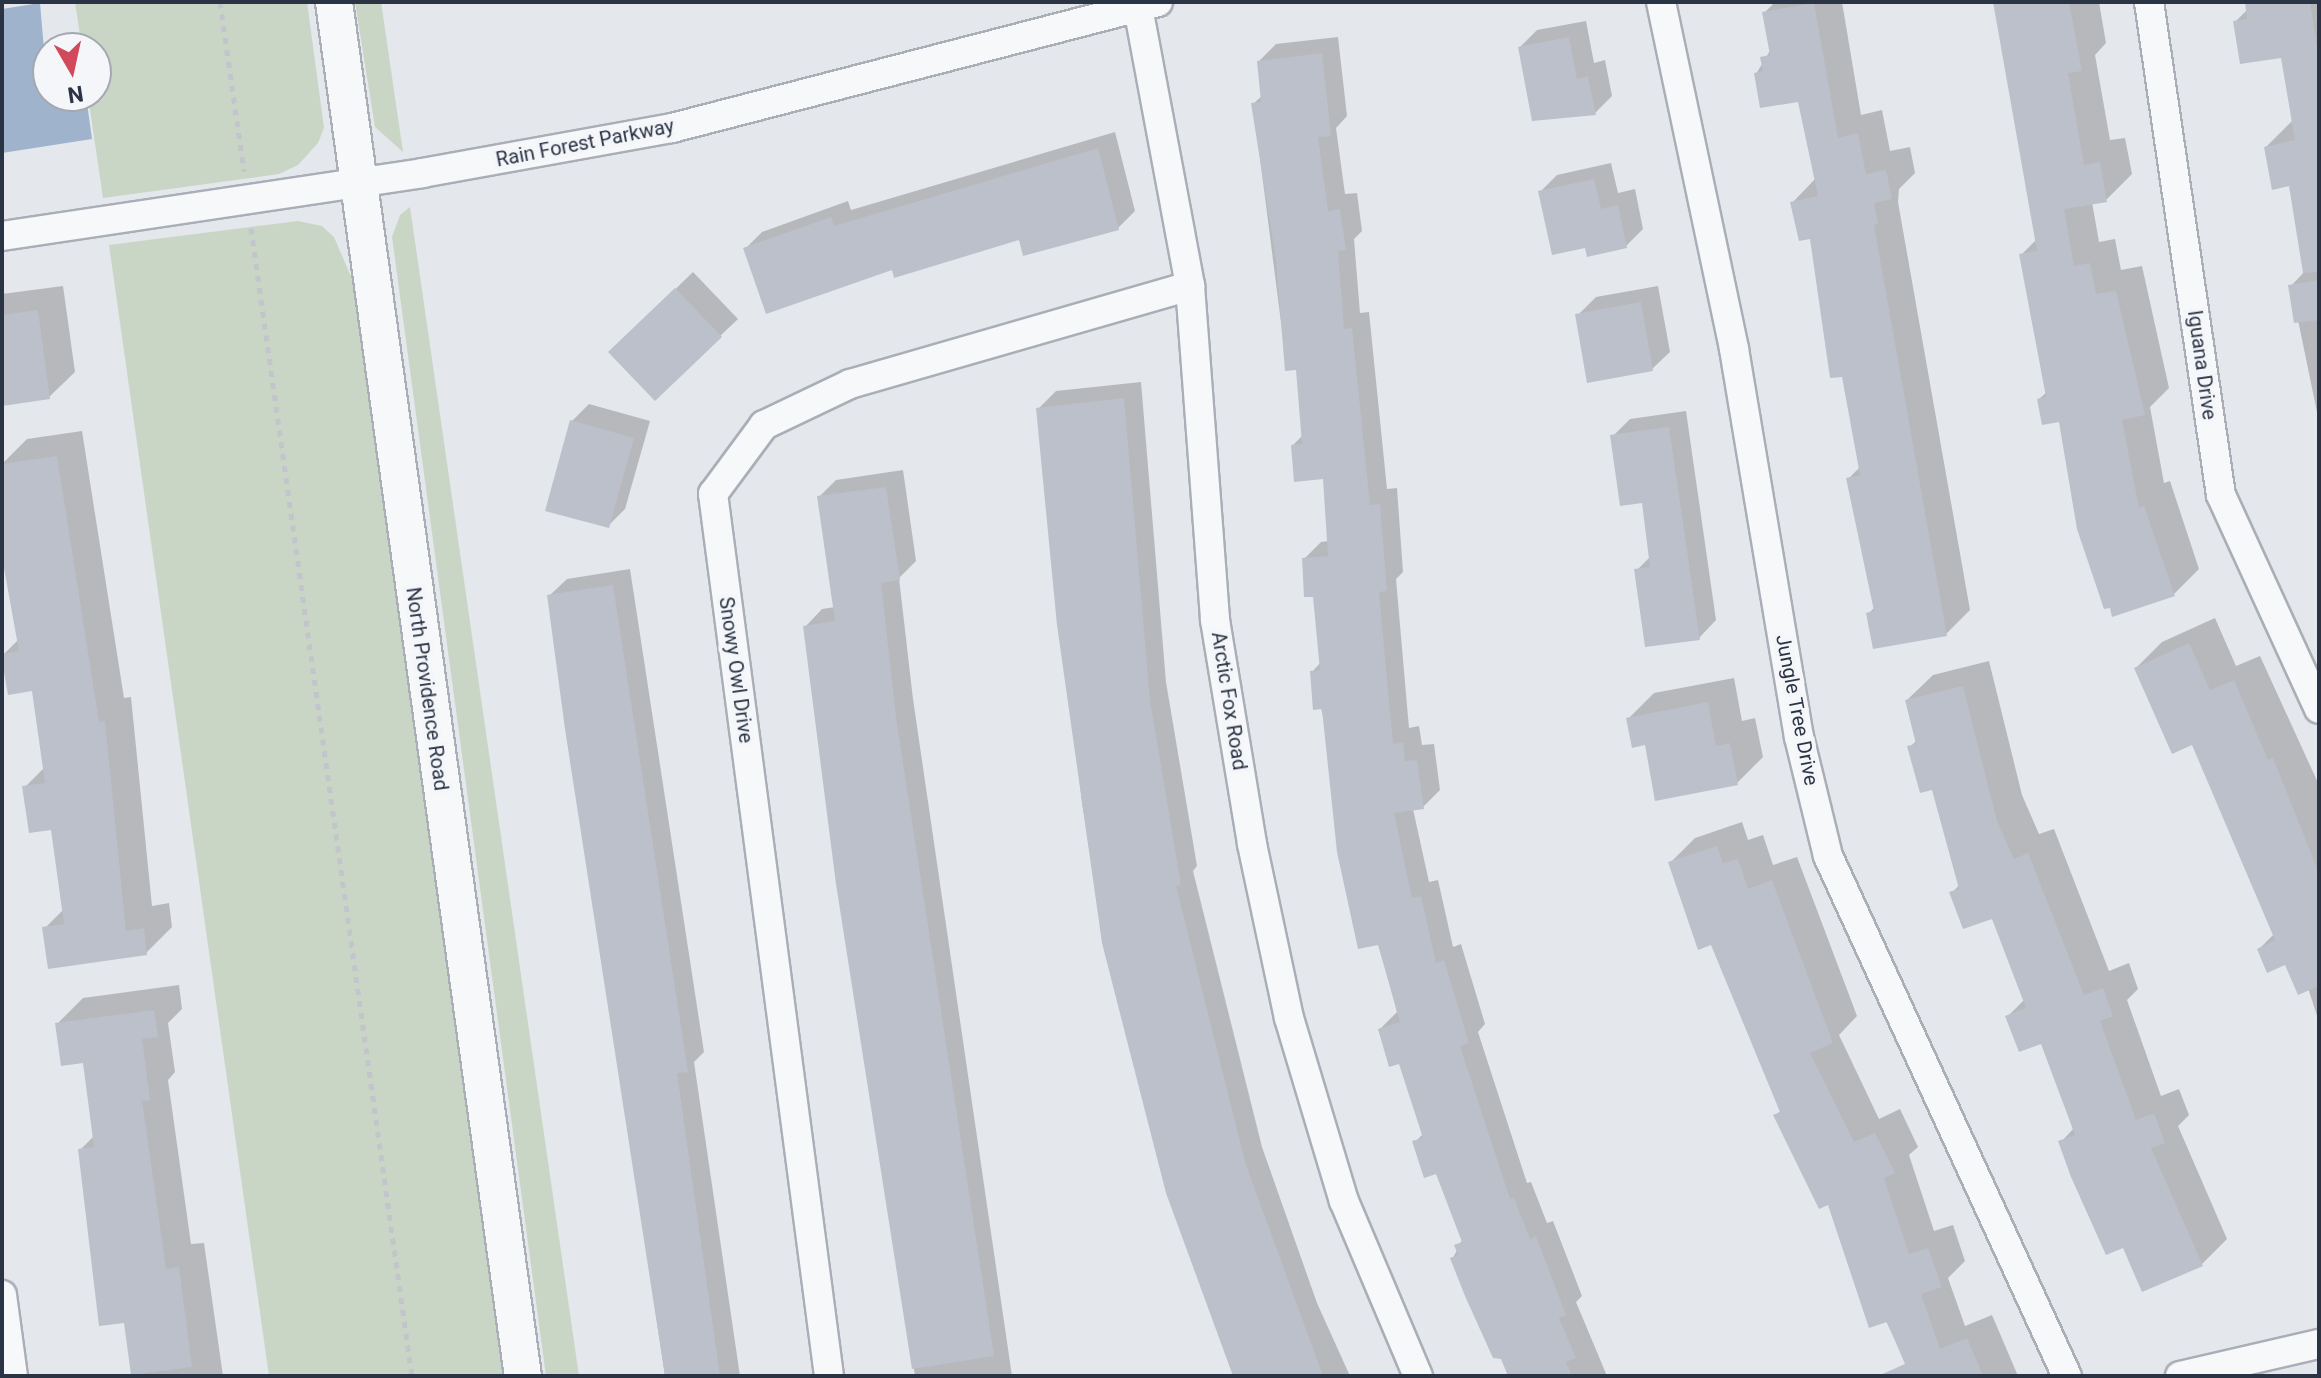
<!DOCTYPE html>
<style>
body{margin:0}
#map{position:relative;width:2321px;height:1378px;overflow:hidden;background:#e4e7ec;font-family:Roboto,sans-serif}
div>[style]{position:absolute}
.green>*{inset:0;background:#c9d6c5}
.water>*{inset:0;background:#9fb4cc}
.shadow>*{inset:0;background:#0003}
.building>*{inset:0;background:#bbc0ca}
.path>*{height:5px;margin-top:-2.5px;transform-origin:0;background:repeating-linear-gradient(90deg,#c2c5cb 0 6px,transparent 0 12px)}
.roads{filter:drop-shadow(2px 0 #a9aeb7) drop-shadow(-2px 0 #a9aeb7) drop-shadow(0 2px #a9aeb7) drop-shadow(0 -2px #a9aeb7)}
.minor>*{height:28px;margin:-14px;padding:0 14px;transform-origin:14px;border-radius:14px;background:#f7f8fa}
.tertiary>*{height:36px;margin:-18px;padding:0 18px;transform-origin:18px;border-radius:18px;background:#f7f8fa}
span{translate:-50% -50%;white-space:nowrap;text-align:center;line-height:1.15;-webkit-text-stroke:8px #f4f6f9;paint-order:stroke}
.street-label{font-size:20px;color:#2b3445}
.frame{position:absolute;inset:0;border:4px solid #2b3445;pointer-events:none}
.north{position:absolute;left:32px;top:32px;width:80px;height:80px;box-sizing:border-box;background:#f4f6f9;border:2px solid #a4a8b1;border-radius:50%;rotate:171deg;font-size:22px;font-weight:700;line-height:32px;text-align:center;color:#2b3445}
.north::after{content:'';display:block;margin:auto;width:28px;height:36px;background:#d1495b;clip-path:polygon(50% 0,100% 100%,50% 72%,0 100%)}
</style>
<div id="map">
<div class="green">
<i style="clip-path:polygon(75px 2px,307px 2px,324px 128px,318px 143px,298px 165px,279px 174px,103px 198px,88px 96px,96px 96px,96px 48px,82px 48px)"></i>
<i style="clip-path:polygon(355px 2px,381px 2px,403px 152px,375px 127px)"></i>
<i style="clip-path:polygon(410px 207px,579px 1376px,546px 1376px,392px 237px,400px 215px)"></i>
<i style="clip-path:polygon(298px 221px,322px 226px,334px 237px,352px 279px,503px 1376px,269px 1376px,109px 245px)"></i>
</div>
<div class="water">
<i style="clip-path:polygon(40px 3px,48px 96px,86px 96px,92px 139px,2px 153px,2px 9px)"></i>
</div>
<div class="shadow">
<i style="clip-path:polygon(1775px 2px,1842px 2px,1861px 115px,1882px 110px,1890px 151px,1910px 147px,1915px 173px,1899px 189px,1898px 202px,1970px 610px,1946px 634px,1869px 613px,1875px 607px,1849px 478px,1860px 467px,1844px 374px,1812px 236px,1792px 203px,1816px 178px,1800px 99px,1756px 74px,1771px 49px,1764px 13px)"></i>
<i style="clip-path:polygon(1995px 2px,2099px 2px,2106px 43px,2095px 55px,2110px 140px,2125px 138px,2132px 174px,2106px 200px,2092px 202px,2099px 242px,2115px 239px,2121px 270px,2142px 266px,2169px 388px,2150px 407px,2164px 483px,2170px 481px,2199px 569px,2174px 594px,2061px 420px,2039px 399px,2047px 392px,2021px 255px,2037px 239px)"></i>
<i style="clip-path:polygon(2247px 2px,2319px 2px,2319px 179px,2266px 147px,2292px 121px,2282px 55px,2235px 22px,2248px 9px)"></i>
<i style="clip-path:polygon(1586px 21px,1594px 63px,1605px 60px,1612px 96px,1595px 113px,1520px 47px,1537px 30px)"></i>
<i style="clip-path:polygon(1338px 37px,1347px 116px,1336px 128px,1345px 194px,1357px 193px,1362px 231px,1354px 239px,1360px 313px,1369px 312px,1387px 489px,1397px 488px,1403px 572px,1396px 579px,1409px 728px,1419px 726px,1422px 745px,1434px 744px,1440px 790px,1423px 807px,1413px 809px,1429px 882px,1438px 880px,1453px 947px,1461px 944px,1485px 1024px,1478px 1032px,1527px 1183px,1531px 1182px,1547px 1223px,1553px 1221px,1582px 1296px,1576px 1302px,1607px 1376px,1510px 1376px,1453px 1258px,1463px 1238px,1437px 1171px,1415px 1142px,1424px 1133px,1400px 1062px,1380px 1029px,1397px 1012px,1312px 672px,1321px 662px,1315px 594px,1304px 559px,1321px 542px,1329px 541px,1325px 477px,1293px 445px,1303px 435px,1298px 368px,1287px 369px,1253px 104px,1263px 95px,1259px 61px,1276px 44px)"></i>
<i style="clip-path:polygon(1115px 132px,1135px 211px,1118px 228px,1020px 237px,893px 267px,745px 249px,762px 232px,848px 201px,851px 210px)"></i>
<i style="clip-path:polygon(1611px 163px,1618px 193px,1635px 189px,1643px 229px,1626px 246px,1586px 245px,1540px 192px,1557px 175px)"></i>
<i style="clip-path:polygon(2319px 219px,2319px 422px,2291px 286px,2305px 271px)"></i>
<i style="clip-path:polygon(693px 272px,738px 319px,655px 398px,628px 335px)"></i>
<i style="clip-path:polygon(63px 286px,75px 372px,49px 397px,2px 404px,2px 294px)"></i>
<i style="clip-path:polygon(1658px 286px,1670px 352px,1652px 369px,1579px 314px,1596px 297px)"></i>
<i style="clip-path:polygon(1141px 382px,1166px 682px,1197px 866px,1193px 871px,1262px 1147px,1317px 1303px,1350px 1376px,1236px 1376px,1168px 1192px,1104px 943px,1082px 803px,1038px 409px,1056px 391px)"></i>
<i style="clip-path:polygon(589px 404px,650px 421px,625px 509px,608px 526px,572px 421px)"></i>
<i style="clip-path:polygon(1686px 411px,1716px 620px,1699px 638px,1637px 570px,1651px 556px,1644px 501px,1613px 436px,1630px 419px)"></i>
<i style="clip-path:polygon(82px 431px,124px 698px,131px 697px,152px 906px,169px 903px,172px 927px,146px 953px,45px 928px,64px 909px,52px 827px,25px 787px,45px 767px,34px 688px,3px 655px,19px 639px,2px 551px,2px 464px,27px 439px)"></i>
<i style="clip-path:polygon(903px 470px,916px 561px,899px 578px,913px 699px,1012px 1376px,915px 1376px,805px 627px,822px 609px,835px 607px,819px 497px,836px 480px)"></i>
<i style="clip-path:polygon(630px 569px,704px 1052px,694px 1062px,740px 1376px,665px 1376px,549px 596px,567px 579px)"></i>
<i style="clip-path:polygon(2215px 618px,2236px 666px,2260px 656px,2319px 785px,2319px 1022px,2308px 988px,2286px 962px,2259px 949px,2274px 934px,2193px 742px,2136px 668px,2162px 642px)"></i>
<i style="clip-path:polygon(1989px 661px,2022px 795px,2039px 834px,2054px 829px,2109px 971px,2129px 963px,2138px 989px,2127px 1000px,2161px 1096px,2179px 1089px,2189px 1115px,2178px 1126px,2227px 1239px,2201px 1265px,2124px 1245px,2061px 1142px,2074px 1128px,2042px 1041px,2007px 1017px,2025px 999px,1993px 917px,1952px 893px,1960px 884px,1933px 788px,1910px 747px,1917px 740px,1907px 700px,1933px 675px)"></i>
<i style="clip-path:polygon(1734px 678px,1742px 721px,1755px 718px,1763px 757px,1737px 783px,1646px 743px,1628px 719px,1654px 693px)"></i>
<i style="clip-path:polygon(1742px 822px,1748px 840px,1763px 835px,1773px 865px,1797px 857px,1857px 1016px,1839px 1035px,1879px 1119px,1900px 1109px,1918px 1147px,1909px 1155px,1934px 1231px,1953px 1225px,1965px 1261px,1948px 1278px,1965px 1326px,1992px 1315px,2018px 1376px,1912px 1376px,1830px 1202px,1776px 1116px,1781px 1110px,1712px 943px,1671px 862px,1695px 838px)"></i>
<i style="clip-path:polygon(179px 985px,182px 1009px,168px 1023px,175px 1072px,168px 1080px,191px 1244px,204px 1243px,223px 1376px,132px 1376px,126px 1320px,80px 1150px,95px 1135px,85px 1061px,57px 1024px,83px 998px)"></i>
</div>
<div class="building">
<i style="clip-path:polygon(1993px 2px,2069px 2px,2082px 71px,2068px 73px,2084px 165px,2100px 162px,2107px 202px,2064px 209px,2074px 266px,2090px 263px,2096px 294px,2116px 291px,2145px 415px,2122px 420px,2139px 508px,2144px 506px,2175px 596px,2112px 617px,2110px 608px,2104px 609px,2077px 529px,2059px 422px,2042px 425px,2037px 399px,2046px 397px,2019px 254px,2037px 251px)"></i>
<i style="clip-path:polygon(2245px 2px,2310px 2px,2319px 60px,2319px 272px,2303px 273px,2289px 186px,2272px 190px,2264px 147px,2295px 140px,2281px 58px,2240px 64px,2233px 21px,2247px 19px)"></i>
<i style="clip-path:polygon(1814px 3px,1838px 138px,1858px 133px,1866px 174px,1886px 170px,1892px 199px,1874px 203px,1878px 224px,1874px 225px,1947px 636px,1873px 649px,1866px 613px,1874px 611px,1846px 478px,1860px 475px,1842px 377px,1830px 378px,1810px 239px,1799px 241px,1790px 202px,1818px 196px,1798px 102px,1760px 108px,1754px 73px,1763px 71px,1760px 57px,1770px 55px,1762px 12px)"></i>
<i style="clip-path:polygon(1569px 37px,1577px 79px,1588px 76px,1596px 115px,1532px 121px,1518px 47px)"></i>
<i style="clip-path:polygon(1322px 53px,1331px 136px,1318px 137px,1328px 211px,1340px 209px,1346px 250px,1338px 251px,1344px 329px,1352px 328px,1370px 505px,1380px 504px,1387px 591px,1379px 592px,1393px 744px,1403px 742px,1405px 761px,1417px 760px,1424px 809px,1394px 813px,1412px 898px,1421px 896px,1436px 963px,1444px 960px,1469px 1043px,1460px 1046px,1510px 1199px,1514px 1198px,1530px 1239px,1536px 1236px,1566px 1315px,1559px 1318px,1576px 1358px,1566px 1362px,1572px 1376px,1508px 1376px,1501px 1359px,1493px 1358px,1465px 1296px,1450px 1258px,1458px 1255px,1454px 1245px,1462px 1242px,1436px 1174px,1424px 1178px,1412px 1141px,1423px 1138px,1399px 1064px,1389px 1067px,1378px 1029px,1400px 1022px,1378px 945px,1358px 949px,1337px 852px,1322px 709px,1313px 710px,1310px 671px,1320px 670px,1313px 597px,1304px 597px,1302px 558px,1328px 556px,1323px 479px,1294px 482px,1291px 445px,1302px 444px,1296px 370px,1285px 371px,1276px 260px,1251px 103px,1261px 102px,1257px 61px)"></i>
<i style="clip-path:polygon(1098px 148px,1119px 230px,1023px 256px,1019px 240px,894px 278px,892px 270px,766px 314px,743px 248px,831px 217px,834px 226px)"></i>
<i style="clip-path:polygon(1594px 179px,1601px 209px,1618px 205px,1627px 248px,1587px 257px,1585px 248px,1552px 255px,1538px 191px)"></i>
<i style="clip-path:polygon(2319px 280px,2319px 320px,2294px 323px,2288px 285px)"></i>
<i style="clip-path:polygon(675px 288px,722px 337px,655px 401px,608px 352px)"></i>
<i style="clip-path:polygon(1641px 302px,1653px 371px,1587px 383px,1575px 314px)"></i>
<i style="clip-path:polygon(38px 310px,50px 399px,2px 406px,2px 315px)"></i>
<i style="clip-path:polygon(1124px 398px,1150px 700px,1181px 885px,1176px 886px,1246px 1165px,1323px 1376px,1233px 1376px,1166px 1193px,1102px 943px,1057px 625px,1036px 408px)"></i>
<i style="clip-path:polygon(570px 420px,634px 438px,609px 528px,545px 511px)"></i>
<i style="clip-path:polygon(1669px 427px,1700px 640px,1645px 647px,1634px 569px,1650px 567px,1642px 503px,1620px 506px,1610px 435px)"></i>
<i style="clip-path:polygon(57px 456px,99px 722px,105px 721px,126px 931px,144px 928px,147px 955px,48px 969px,42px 927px,64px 924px,51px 830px,29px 833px,22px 786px,45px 783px,32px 691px,8px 695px,2px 660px,2px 654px,19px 651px,2px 557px,2px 464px)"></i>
<i style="clip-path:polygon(886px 487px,900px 580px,881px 583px,896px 717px,994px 1356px,912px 1369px,836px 884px,803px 626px,835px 621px,817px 496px)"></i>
<i style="clip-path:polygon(613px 585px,688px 1072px,677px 1073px,720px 1376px,665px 1376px,565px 729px,547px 595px)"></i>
<i style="clip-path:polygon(2189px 643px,2210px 690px,2234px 680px,2268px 760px,2273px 758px,2319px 873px,2319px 986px,2298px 995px,2285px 965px,2267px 973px,2257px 949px,2275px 940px,2192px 745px,2172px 754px,2134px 668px)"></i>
<i style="clip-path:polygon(1963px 686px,1997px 821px,2014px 859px,2028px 853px,2084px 995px,2103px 988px,2113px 1016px,2100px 1021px,2136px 1120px,2154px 1113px,2165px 1143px,2151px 1148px,2203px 1266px,2142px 1292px,2123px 1248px,2106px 1255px,2071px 1177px,2058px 1141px,2075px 1135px,2041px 1044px,2019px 1052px,2005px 1016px,2026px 1008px,1992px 919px,1963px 929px,1949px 892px,1959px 889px,1932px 790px,1920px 793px,1907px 746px,1916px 744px,1905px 700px)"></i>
<i style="clip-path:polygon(1708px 702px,1716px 746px,1730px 743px,1738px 785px,1655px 801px,1645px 745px,1632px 748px,1626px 718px)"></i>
<i style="clip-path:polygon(1717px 846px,1723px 863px,1738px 859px,1748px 889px,1772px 880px,1833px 1043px,1810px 1053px,1854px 1142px,1875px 1133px,1895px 1173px,1884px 1178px,1909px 1254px,1928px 1248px,1942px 1287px,1921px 1294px,1940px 1349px,1967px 1338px,1983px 1376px,1878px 1376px,1905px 1364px,1887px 1322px,1869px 1328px,1828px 1205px,1819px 1209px,1773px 1115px,1780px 1112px,1711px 945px,1698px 950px,1668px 862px)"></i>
<i style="clip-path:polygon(154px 1010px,158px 1037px,142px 1039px,150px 1100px,142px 1101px,166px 1269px,179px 1267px,192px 1367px,131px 1375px,124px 1323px,99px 1326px,78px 1149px,94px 1147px,83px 1063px,61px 1066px,55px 1023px)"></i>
</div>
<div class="path">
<i style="left:220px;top:2px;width:171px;rotate:81.9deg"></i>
<i style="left:251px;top:228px;width:1159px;rotate:82.02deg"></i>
</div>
<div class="roads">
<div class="minor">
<i style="left:1137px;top:2px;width:289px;rotate:79.4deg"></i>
<i style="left:1190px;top:286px;width:335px;rotate:85.7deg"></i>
<i style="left:1215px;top:620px;width:227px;rotate:80.6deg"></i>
<i style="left:1252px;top:844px;width:178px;rotate:78deg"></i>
<i style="left:1289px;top:1018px;width:191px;rotate:73.3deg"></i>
<i style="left:1344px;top:1201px;width:190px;rotate:67.1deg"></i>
<i style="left:1661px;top:2px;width:355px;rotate:78.1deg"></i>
<i style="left:1734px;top:349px;width:393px;rotate:80.5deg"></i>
<i style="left:1799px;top:737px;width:122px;rotate:76.3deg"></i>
<i style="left:1828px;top:856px;width:572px;rotate:65.32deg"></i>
<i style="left:2149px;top:2px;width:498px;rotate:81.7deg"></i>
<i style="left:2221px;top:495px;width:235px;rotate:65.4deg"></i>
<i style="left:2px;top:236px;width:425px;rotate:-8.5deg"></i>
<i style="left:422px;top:173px;width:254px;rotate:-10.2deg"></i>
<i style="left:672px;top:128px;width:502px;rotate:-14.53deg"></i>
<i style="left:2px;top:1295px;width:82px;rotate:82.3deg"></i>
<i style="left:829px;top:1376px;width:890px;rotate:-97.49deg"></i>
<i style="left:713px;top:494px;width:86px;rotate:-53.5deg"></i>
<i style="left:764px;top:425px;width:95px;rotate:-25.5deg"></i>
<i style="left:850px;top:384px;width:354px;rotate:-16.1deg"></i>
<i style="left:2180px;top:1376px;width:143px;rotate:-13deg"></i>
</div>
<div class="tertiary">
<i style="left:334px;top:2px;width:1387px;rotate:82.17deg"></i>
</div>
</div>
<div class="street-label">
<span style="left:585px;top:143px;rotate:-11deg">Rain Forest Parkway</span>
<span style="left:2202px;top:365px;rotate:82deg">Iguana Drive</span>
<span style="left:736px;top:670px;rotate:82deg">Snowy Owl Drive</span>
<span style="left:427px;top:689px;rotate:82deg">North Providence Road</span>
<span style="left:1229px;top:701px;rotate:81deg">Arctic Fox Road</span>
<span style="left:1797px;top:710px;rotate:79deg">Jungle Tree Drive</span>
</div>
<div class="frame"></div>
<div class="north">N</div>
</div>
